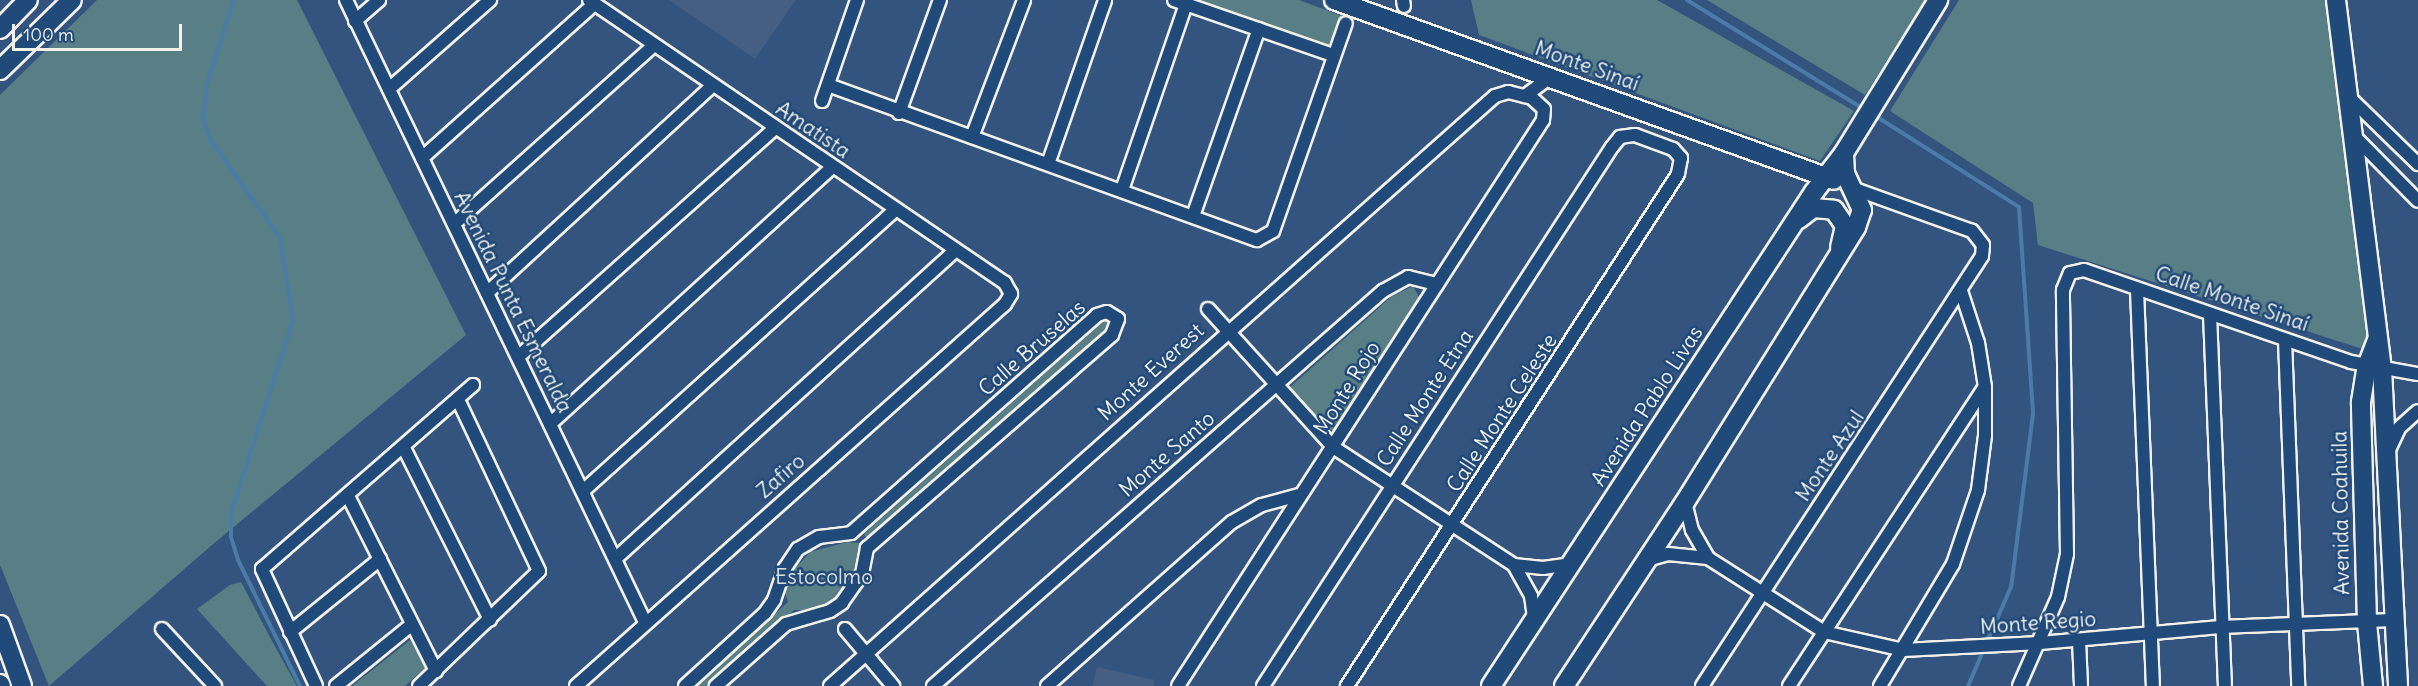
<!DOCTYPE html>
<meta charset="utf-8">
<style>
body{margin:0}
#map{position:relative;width:2418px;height:686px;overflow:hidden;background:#33547e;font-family:Delius,sans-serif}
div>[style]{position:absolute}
.built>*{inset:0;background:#455e83}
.green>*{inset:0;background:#587f85}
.stream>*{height:4px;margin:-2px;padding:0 2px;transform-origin:2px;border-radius:2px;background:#4a7ca8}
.roads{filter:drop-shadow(2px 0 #f4f1e8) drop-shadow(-2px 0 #f4f1e8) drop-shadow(0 2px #f4f1e8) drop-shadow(0 -2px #f4f1e8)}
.street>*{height:12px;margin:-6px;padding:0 6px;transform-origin:6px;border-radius:6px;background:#1f4a7a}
.secondary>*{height:18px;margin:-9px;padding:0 9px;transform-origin:9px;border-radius:9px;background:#1f4a7a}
span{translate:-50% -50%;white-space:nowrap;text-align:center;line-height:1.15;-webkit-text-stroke:5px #1f4a7a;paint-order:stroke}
.street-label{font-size:21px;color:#f4f1e8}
.park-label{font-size:21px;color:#dde0d9}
.scale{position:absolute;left:12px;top:24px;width:170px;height:27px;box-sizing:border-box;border:3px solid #f4f1e8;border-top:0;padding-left:8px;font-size:18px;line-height:21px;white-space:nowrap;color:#f4f1e8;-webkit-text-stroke:4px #1f4a7a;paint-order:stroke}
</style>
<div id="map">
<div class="built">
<i style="clip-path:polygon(669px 0,796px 0,755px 59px)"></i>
<i style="clip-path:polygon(1097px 667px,1155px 680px,1153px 686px,1092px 686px)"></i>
</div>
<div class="green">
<i style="clip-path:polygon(97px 0,297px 0,466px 335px,212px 545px,49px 686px,0 565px,0 95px)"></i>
<i style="clip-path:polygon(1194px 0,1299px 0,1342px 16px,1329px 47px)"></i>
<i style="clip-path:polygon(1471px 0,1657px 0,1854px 111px,1820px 161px,1479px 35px)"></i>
<i style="clip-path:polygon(1707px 0,1925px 0,1865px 95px)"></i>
<i style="clip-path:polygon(1959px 0,2328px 0,2372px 352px,2038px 245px,2033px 203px,1890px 111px)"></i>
<i style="clip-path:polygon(1413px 286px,1419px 297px,1337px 429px,1327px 431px,1288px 389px,1391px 297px)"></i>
<i style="clip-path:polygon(1111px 320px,1116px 325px,868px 540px,864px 534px,1104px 321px)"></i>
<i style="clip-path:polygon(847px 542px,861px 543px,863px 553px,860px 569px,847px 594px,825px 611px,794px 610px,710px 686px,696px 686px,788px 602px,785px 592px,792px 572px,810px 552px)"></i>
<i style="clip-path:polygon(241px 582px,272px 641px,297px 686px,267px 686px,197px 609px,230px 585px)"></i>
<i style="clip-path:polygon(410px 640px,426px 667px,405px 686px,352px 686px)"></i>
</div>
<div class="stream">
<i style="left:234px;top:0;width:87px;rotate:108deg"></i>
<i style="left:207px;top:83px;width:37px;rotate:96deg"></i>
<i style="left:203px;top:120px;width:22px;rotate:69deg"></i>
<i style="left:211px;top:141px;width:119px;rotate:54.6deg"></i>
<i style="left:280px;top:238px;width:83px;rotate:81deg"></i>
<i style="left:293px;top:320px;width:203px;rotate:107.8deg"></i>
<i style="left:231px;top:513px;width:24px;rotate:90deg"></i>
<i style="left:231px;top:537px;width:24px;rotate:73deg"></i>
<i style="left:238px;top:560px;width:140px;rotate:63.8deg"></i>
<i style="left:1687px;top:0;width:209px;rotate:31.7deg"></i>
<i style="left:1874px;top:115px;width:172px;rotate:32.4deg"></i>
<i style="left:2019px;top:207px;width:207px;rotate:86.1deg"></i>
<i style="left:2033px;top:414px;width:174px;rotate:97.2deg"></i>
<i style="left:2011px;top:587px;width:60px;rotate:113.6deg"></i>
<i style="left:1968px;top:686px;width:40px;rotate:-66.6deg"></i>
</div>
<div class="roads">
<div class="street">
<i style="left:346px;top:0;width:690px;rotate:64.33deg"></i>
<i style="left:1174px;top:0;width:168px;rotate:19.1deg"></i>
<i style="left:1403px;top:0;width:6px;rotate:81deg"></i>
<i style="left:355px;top:21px;width:32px;rotate:-41deg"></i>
<i style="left:828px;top:85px;width:456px;rotate:19.9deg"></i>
<i style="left:1257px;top:240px;width:18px;rotate:-29deg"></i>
<i style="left:1273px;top:231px;width:220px;rotate:-70.7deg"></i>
<i style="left:389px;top:89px;width:135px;rotate:-41.4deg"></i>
<i style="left:1525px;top:96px;width:31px;rotate:-37deg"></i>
<i style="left:2348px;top:96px;width:98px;rotate:44.2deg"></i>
<i style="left:822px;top:101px;width:107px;rotate:-70.9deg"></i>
<i style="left:899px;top:113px;width:120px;rotate:-70.1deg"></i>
<i style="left:2354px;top:136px;width:91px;rotate:45.4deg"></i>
<i style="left:972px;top:137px;width:147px;rotate:-69.2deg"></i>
<i style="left:422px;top:158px;width:231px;rotate:-41.8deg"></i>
<i style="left:1048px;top:164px;width:174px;rotate:-70.8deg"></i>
<i style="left:1122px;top:190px;width:197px;rotate:-71deg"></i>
<i style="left:1193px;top:216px;width:198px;rotate:-70.6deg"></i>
<i style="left:454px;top:224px;width:268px;rotate:-41.8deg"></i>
<i style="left:2137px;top:290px;width:396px;rotate:87.7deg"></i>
<i style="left:487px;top:293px;width:307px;rotate:-42.6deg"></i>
<i style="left:1208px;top:309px;width:186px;rotate:47.8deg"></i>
<i style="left:1333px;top:447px;width:216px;rotate:33.1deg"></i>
<i style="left:1514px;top:565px;width:35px;rotate:61deg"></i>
<i style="left:1531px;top:596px;width:22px;rotate:82deg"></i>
<i style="left:2210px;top:314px;width:372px;rotate:87.7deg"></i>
<i style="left:2285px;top:340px;width:346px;rotate:87.8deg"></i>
<i style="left:518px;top:357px;width:344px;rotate:-41.7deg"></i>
<i style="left:550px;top:424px;width:382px;rotate:-42.3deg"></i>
<i style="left:404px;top:448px;width:192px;rotate:63.4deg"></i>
<i style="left:2388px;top:452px;width:26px;rotate:-65deg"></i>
<i style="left:2399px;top:428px;width:25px;rotate:-42deg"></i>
<i style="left:583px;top:491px;width:420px;rotate:-42deg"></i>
<i style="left:348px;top:496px;width:196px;rotate:63.3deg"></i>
<i style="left:1685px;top:502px;width:29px;rotate:76deg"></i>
<i style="left:1692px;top:530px;width:32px;rotate:60deg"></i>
<i style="left:615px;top:559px;width:459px;rotate:-42.2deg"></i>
<i style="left:1647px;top:560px;width:22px;rotate:-16deg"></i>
<i style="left:1668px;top:554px;width:40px;rotate:5.7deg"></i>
<i style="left:1708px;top:558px;width:138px;rotate:32.5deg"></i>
<i style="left:1824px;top:632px;width:81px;rotate:12.8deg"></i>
<i style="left:1903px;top:650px;width:137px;rotate:-2.9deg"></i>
<i style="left:2040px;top:643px;width:181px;rotate:-5.1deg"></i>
<i style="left:2220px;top:627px;width:173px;rotate:-2.3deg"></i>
<i style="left:1514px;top:565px;width:29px;rotate:6deg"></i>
<i style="left:1543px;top:568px;width:28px;rotate:-8deg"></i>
<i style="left:162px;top:629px;width:78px;rotate:47.1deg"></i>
<i style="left:845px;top:629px;width:75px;rotate:49.9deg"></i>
<i style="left:290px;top:632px;width:116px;rotate:-39deg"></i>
<i style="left:2079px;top:640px;width:46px;rotate:87.5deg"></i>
<i style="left:316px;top:686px;width:129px;rotate:-114.8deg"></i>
<i style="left:262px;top:569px;width:280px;rotate:-41.1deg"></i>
<i style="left:336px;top:686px;width:97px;rotate:-39.1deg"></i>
<i style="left:419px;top:686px;width:166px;rotate:-43.8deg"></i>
<i style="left:539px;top:571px;width:189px;rotate:-115.3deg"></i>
<i style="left:576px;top:686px;width:574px;rotate:-41.68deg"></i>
<i style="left:1005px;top:304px;width:12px;rotate:-59deg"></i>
<i style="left:1011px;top:294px;width:13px;rotate:-119deg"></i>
<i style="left:1005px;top:283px;width:503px;rotate:-145.77deg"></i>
<i style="left:685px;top:686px;width:108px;rotate:-42.4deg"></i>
<i style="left:765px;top:613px;width:16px;rotate:-55deg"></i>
<i style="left:774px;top:600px;width:34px;rotate:-71deg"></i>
<i style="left:785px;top:568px;width:23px;rotate:-56deg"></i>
<i style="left:798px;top:549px;width:24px;rotate:-30deg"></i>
<i style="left:819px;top:537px;width:32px;rotate:-7deg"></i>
<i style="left:851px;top:533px;width:329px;rotate:-41.5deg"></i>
<i style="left:1097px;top:315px;width:10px;rotate:-17deg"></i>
<i style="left:1107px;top:312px;width:13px;rotate:32deg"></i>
<i style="left:1118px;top:319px;width:17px;rotate:111deg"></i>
<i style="left:1112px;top:335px;width:325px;rotate:139deg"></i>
<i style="left:867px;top:548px;width:26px;rotate:101deg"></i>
<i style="left:862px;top:574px;width:35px;rotate:125deg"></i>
<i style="left:842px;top:603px;width:14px;rotate:146deg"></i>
<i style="left:830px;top:611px;width:46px;rotate:163.5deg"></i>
<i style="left:786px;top:624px;width:94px;rotate:138.5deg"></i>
<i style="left:830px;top:686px;width:889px;rotate:-41.58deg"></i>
<i style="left:1495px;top:96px;width:14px;rotate:-17deg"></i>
<i style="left:1508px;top:92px;width:25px;rotate:14deg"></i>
<i style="left:1532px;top:98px;width:16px;rotate:43deg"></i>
<i style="left:1544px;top:109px;width:11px;rotate:95deg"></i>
<i style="left:1543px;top:120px;width:673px;rotate:122.82deg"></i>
<i style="left:933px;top:686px;width:599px;rotate:-41.28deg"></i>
<i style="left:1383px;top:291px;width:29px;rotate:-29deg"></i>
<i style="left:1408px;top:277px;width:30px;rotate:14deg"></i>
<i style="left:1047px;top:686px;width:247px;rotate:-41.6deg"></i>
<i style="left:1232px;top:522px;width:34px;rotate:-30deg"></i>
<i style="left:1262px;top:505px;width:38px;rotate:-15deg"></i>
<i style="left:1263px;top:686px;width:642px;rotate:-57.08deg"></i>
<i style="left:1612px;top:147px;width:13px;rotate:-51deg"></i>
<i style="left:1620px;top:137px;width:15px;rotate:-8deg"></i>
<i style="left:1635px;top:135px;width:40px;rotate:20.2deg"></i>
<i style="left:1673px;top:149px;width:12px;rotate:48deg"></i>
<i style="left:1681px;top:158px;width:16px;rotate:101deg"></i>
<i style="left:1678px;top:174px;width:610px;rotate:122.88deg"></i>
<i style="left:1702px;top:686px;width:513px;rotate:-56.93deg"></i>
<i style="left:1982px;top:256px;width:11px;rotate:-85deg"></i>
<i style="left:1983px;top:245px;width:18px;rotate:-128deg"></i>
<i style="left:1972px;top:231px;width:127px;rotate:-160.3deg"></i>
<i style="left:1789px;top:686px;width:356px;rotate:-56.8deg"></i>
<i style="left:1880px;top:686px;width:142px;rotate:-59.1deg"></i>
<i style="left:1953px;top:564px;width:78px;rotate:-71.3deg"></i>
<i style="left:1978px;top:490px;width:55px;rotate:-82.7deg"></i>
<i style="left:1985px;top:435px;width:48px;rotate:-90deg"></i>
<i style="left:1985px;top:387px;width:45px;rotate:-99deg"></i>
<i style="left:1978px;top:343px;width:55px;rotate:-108.1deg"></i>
<i style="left:2019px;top:686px;width:97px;rotate:-66.3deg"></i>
<i style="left:2058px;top:597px;width:44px;rotate:-78.2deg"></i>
<i style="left:2067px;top:554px;width:264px;rotate:-90.9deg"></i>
<i style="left:2063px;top:290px;width:18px;rotate:-68deg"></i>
<i style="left:2070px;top:273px;width:14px;rotate:-12deg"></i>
<i style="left:2084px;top:270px;width:282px;rotate:19deg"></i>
<i style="left:2351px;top:362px;width:68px;rotate:10.2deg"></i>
</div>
<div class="secondary">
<i style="left:1334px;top:0;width:531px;rotate:19.8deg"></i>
<i style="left:2336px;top:0;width:372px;rotate:82.9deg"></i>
<i style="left:2382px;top:369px;width:317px;rotate:87.1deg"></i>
<i style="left:0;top:29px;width:40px;rotate:-46deg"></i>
<i style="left:0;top:70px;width:100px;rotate:-44.2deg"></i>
<i style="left:1799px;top:219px;width:18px;rotate:-38deg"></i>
<i style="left:1813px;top:208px;width:21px;rotate:5deg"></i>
<i style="left:1834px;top:210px;width:19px;rotate:55deg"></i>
<i style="left:1845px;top:226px;width:22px;rotate:103deg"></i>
<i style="left:0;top:625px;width:65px;rotate:70.2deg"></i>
<i style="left:0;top:684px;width:2px;rotate:63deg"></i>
<i style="left:1491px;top:686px;width:590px;rotate:-56.82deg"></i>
<i style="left:1814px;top:192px;width:49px;rotate:-52.4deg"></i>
<i style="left:1844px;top:153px;width:180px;rotate:-58.4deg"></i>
<i style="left:1564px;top:686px;width:220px;rotate:-56.7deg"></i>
<i style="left:1685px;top:502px;width:324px;rotate:-58.1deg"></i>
<i style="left:1856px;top:227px;width:18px;rotate:-71deg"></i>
<i style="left:1862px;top:210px;width:40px;rotate:-115deg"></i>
<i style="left:1845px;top:174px;width:21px;rotate:-93deg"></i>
<i style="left:2373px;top:686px;width:64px;rotate:-95.4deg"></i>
<i style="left:2367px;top:622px;width:220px;rotate:-91.6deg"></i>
<i style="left:2361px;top:402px;width:36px;rotate:-81deg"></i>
<i style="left:2367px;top:366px;width:28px;rotate:-69deg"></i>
</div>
</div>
<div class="street-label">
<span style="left:1587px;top:66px;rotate:20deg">Monte Sinaí</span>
<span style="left:813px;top:130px;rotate:34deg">Amatista</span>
<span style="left:2232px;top:299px;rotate:19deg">Calle Monte Sinaí</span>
<span style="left:513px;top:302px;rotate:64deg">Avenida Punta Esmeralda</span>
<span style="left:1032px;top:348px;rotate:-41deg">Calle Bruselas</span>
<span style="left:1151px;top:372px;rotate:-42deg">Monte Everest</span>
<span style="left:1347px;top:388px;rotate:-58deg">Monte Rojo</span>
<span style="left:1425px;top:398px;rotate:-57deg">Calle Monte Etna</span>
<span style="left:1647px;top:406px;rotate:-57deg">Avenida Pablo Livas</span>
<span style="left:1502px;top:413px;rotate:-57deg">Calle Monte Celeste</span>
<span style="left:1167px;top:454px;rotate:-41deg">Monte Santo</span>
<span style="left:1830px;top:456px;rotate:-56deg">Monte Azul</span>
<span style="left:781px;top:476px;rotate:-41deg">Zafiro</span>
<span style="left:2341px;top:513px;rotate:-91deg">Avenida Coahuila</span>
<span style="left:2038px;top:623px;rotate:-4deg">Monte Regio</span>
</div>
<div class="park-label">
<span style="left:824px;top:577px">Estocolmo</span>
</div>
<div class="scale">100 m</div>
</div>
